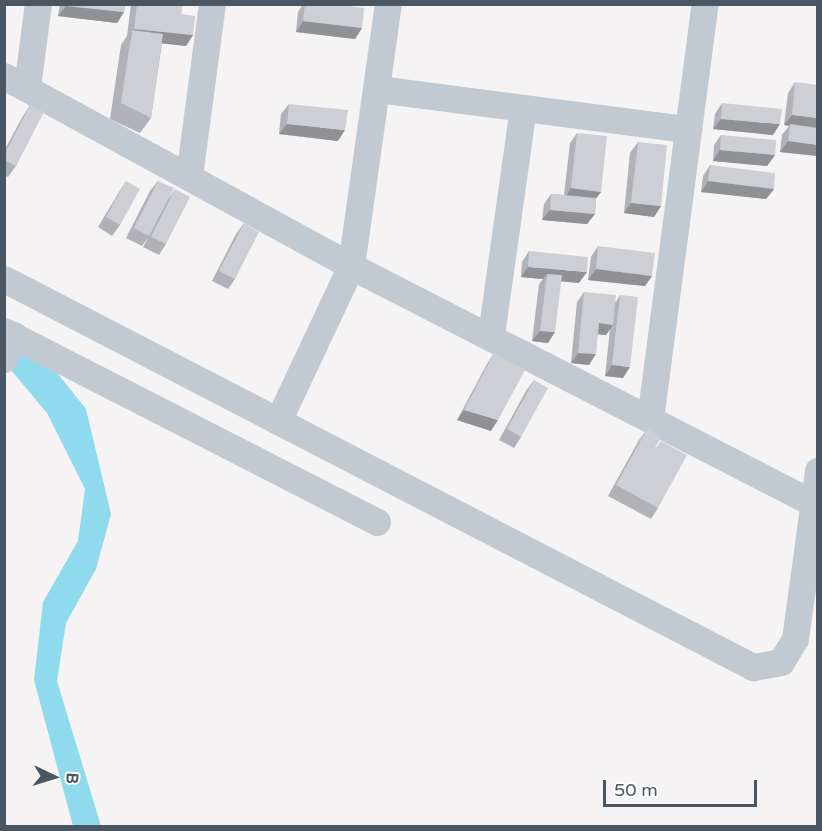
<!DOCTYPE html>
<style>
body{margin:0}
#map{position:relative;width:822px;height:831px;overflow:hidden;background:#f5f3f3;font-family:"Varela Round",sans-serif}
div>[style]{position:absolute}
.water>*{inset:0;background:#90daee}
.minor>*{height:27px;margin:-13.5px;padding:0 13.5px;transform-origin:13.5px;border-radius:13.5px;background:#c1cad2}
.wall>*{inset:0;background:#b0b2b7}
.shaded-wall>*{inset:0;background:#909195}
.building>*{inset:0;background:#cdcfd5}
span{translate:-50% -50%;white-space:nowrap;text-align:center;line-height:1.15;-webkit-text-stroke:4.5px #fff;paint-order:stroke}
.frame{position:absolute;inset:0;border:6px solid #4a5661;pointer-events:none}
.north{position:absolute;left:24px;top:747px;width:60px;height:60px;-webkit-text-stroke:4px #fff;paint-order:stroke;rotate:94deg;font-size:16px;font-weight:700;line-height:24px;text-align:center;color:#4a5661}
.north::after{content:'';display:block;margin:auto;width:21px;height:27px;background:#4a5661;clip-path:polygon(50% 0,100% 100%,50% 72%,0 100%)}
.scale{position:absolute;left:603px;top:780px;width:154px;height:27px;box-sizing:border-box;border:3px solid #4a5661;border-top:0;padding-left:8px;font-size:18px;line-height:21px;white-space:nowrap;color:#4a5661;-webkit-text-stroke:4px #fff;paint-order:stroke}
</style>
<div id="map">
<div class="water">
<i style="clip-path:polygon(34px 344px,86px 409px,111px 514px,96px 569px,66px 623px,57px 681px,101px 826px,73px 826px,34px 680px,43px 602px,78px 541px,85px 489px,47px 413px,5px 363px)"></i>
</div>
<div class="minor">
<i style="left:4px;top:76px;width:396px;rotate:28.7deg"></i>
<i style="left:351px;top:266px;width:519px;rotate:27.16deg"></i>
<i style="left:27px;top:87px;width:84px;rotate:-82.5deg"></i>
<i style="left:378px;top:89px;width:313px;rotate:7.4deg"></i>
<i style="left:189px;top:176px;width:174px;rotate:-82.4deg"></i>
<i style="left:4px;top:279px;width:844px;rotate:27.39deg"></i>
<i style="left:753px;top:667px;width:28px;rotate:-10deg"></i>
<i style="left:781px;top:662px;width:27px;rotate:-59deg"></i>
<i style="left:795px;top:639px;width:170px;rotate:-82.2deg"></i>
<i style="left:4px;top:331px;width:419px;rotate:27.1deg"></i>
<i style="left:491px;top:335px;width:229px;rotate:-82deg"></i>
<i style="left:4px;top:359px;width:26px;rotate:-67deg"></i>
<i style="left:650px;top:419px;width:419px;rotate:-82.5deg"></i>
<i style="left:278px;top:421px;width:171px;rotate:-64.8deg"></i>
<i style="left:351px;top:266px;width:265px;rotate:-82deg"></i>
</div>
<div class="wall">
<i style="clip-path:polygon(60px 4px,125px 4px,124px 12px,117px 23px,58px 16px)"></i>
<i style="clip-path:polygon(131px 4px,182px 4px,181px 14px,193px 35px,186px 46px,162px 43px,151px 118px,140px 133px,110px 119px,121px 45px,127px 36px)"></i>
<i style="clip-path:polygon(303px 4px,334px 4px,362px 28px,355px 39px,296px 32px,298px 12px)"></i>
<i style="clip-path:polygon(818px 42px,818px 58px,816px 58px)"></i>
<i style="clip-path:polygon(795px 82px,818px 156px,780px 152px,782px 135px,789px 126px,784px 125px,788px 93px)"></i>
<i style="clip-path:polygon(722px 103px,773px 135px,713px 129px,715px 114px)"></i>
<i style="clip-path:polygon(289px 104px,338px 141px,279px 134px,281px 114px)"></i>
<i style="clip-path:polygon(30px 105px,16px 166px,8px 177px,4px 175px,4px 151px,23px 116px)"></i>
<i style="clip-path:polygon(577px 133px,601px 192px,596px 198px,595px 214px,587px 224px,542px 220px,544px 204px,551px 194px,564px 195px,570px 143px)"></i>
<i style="clip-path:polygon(721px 135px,775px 155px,767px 166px,713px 161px,714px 145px)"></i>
<i style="clip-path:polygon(638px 142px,661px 206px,654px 217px,624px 213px,630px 153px)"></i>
<i style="clip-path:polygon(710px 165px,774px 189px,766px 199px,701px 192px,703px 176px)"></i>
<i style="clip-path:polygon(126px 181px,120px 225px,112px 236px,98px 227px,119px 192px)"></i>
<i style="clip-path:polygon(158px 181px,169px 198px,175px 189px,166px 244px,159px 255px,143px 247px,148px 238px,142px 246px,126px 238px,150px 191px)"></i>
<i style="clip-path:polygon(244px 223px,235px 279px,228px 289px,212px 281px,236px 234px)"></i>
<i style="clip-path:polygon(598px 246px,652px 276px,645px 286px,588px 280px,591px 257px)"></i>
<i style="clip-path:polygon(529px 251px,579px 283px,561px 281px,548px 343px,532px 341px,539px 284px,543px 279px,521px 277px,522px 262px)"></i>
<i style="clip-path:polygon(584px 292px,616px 302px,620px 295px,623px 378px,605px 376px,610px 329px,606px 335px,598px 334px,589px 365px,571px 363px,577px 302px)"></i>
<i style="clip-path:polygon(494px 353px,491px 431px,457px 420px,487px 364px)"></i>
<i style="clip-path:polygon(534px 380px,521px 437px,514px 448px,499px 440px,526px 391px)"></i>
<i style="clip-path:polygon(647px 429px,655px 449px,658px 508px,651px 519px,608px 496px,639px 440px)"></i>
</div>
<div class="shaded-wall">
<i style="clip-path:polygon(66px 6px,124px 12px,117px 23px,58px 16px)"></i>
<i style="clip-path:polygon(303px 21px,362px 28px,355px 39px,296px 32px)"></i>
<i style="clip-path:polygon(134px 29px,193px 35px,186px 46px,130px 40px,131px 33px)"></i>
<i style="clip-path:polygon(792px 115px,818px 118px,818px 129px,784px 125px)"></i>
<i style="clip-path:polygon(721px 119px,780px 124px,773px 135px,713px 129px)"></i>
<i style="clip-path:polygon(287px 124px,345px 130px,338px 141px,279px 134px)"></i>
<i style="clip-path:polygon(788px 141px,818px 145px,818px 156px,780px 152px)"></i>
<i style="clip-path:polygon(720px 150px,775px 155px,767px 166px,713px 161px)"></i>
<i style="clip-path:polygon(708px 181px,774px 189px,766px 199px,701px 192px)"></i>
<i style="clip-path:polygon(571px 188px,601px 192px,593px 202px,564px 199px)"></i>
<i style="clip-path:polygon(631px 203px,661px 206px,654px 217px,624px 213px)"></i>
<i style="clip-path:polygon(550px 210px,595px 214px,587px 224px,542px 220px)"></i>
<i style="clip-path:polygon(528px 267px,587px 272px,579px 283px,546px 280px,547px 274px,543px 279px,521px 277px)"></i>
<i style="clip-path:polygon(596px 269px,652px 276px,645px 286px,588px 280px)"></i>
<i style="clip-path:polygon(599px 323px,613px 325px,606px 335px,592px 334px)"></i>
<i style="clip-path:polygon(540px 331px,555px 332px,548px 343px,532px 341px)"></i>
<i style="clip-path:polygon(578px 353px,596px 354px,589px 365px,571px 363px)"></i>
<i style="clip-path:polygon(612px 365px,630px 367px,623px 378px,605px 376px)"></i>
<i style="clip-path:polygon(464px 410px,498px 420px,491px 431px,457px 420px)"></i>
</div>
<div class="building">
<i style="clip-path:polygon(66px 4px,125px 4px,124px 12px,66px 6px)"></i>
<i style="clip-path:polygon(137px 4px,182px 4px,181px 14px,195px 16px,193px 35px,134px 29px)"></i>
<i style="clip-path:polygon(305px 4px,334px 4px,364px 8px,362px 28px,303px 21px)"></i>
<i style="clip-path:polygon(132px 30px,163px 34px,151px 118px,121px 103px)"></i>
<i style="clip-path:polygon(795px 82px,818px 85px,818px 118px,792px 115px)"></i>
<i style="clip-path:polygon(722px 103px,782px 109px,780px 124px,721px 119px)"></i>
<i style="clip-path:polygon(289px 104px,348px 110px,345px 130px,287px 124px)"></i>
<i style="clip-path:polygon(30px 105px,44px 112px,16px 166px,4px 160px,4px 155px)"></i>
<i style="clip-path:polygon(790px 124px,818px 128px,818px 145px,788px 141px)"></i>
<i style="clip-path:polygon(577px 133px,607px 136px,601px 192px,571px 188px)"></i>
<i style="clip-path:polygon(721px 135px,776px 140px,775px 155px,720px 150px)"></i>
<i style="clip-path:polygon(638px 142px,667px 145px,661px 206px,631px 203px)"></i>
<i style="clip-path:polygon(710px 165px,775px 173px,774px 189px,708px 181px)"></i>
<i style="clip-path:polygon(126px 181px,140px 189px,120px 225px,106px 217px)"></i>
<i style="clip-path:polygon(158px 181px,174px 188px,149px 236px,134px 228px)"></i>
<i style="clip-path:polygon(175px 189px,190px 197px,166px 244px,151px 237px)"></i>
<i style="clip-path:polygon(551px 194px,596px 198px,595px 214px,550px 210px)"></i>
<i style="clip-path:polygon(244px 223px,259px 232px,235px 279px,219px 271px)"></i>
<i style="clip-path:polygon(598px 246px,655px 253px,652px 276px,596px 269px)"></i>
<i style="clip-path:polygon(529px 251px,588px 257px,587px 272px,528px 267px)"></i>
<i style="clip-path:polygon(547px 274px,562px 275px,555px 332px,540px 331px)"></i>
<i style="clip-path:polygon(584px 292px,616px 295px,613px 325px,599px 323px,596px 354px,578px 353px)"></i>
<i style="clip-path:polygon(620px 295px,638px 297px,630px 367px,612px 365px)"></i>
<i style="clip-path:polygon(494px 353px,525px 370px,498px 420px,464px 410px)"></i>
<i style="clip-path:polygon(534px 380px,548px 388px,521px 437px,507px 429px)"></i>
<i style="clip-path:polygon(647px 429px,661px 437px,653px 452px,661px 441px,687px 455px,658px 508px,616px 485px)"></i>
</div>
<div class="frame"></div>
<div class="north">B</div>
<div class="scale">50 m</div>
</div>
